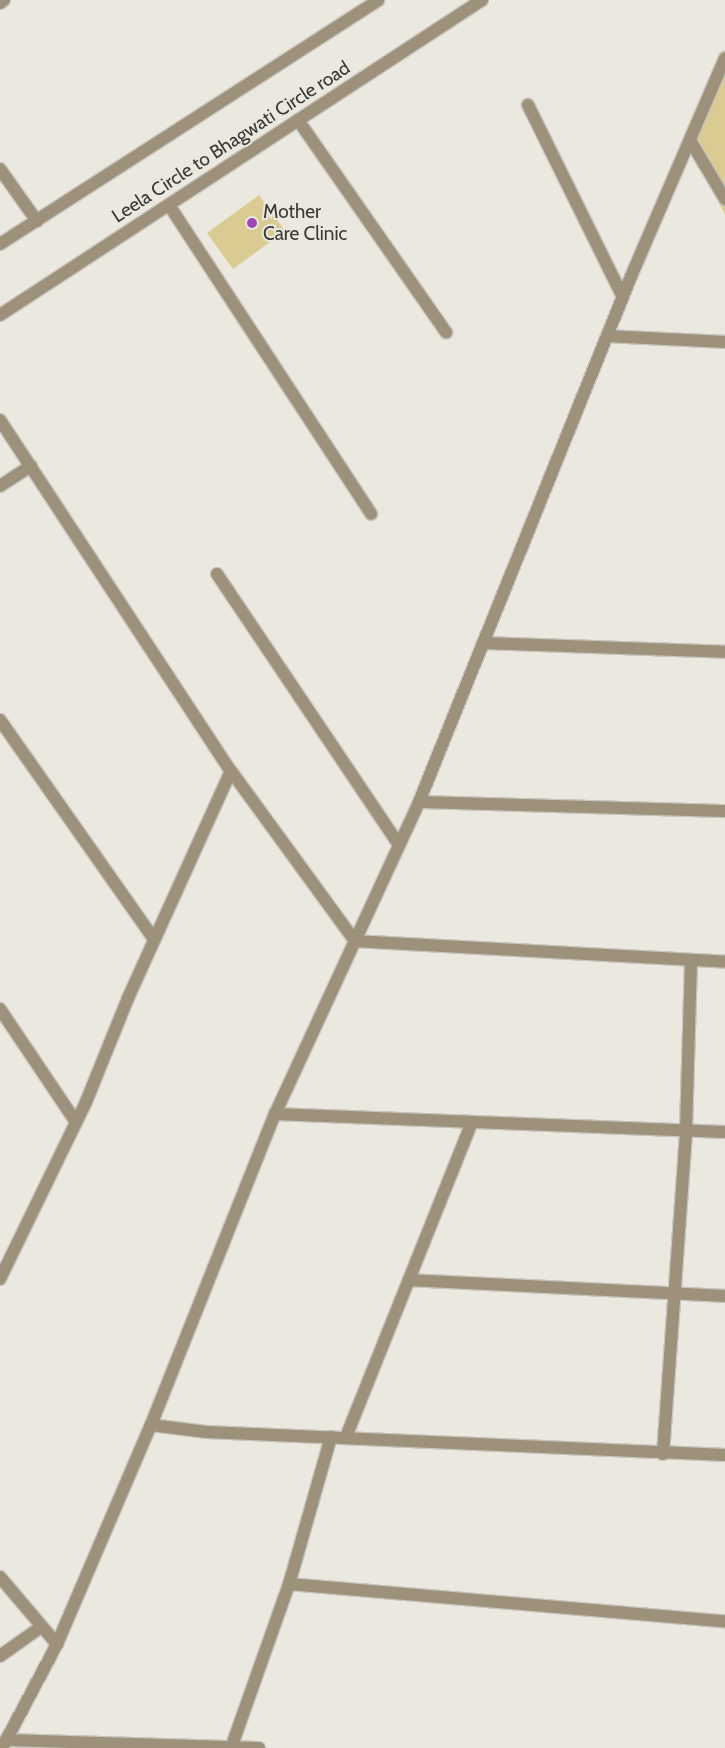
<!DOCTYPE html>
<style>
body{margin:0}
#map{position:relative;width:725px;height:1748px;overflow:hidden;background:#eae8df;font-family:Cabin,sans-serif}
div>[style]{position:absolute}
.building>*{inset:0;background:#dacb92}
.roads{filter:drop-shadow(1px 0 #c7c5bd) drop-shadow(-1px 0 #c7c5bd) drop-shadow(0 1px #c7c5bd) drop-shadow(0 -1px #c7c5bd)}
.minor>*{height:12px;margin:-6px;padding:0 6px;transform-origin:6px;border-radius:6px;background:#9e917b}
.dots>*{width:14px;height:14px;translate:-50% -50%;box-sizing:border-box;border:2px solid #eae8df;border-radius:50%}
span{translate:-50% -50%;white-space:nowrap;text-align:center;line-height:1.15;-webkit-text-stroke:4px #eae8df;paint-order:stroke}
.street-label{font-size:19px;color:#393935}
.poi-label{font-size:19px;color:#393935}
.left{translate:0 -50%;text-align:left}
</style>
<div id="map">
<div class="building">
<i style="clip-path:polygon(725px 59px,725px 215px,690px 140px)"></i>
<i style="clip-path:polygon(259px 195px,285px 231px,233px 269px,207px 233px)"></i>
</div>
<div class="roads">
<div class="minor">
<i style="left:0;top:3px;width:5px;rotate:-37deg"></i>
<i style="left:528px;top:105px;width:214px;rotate:63.7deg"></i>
<i style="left:298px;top:120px;width:259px;rotate:55.1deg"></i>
<i style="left:690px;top:140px;width:69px;rotate:59.3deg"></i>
<i style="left:0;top:169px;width:64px;rotate:54.6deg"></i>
<i style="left:169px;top:205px;width:369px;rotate:56.8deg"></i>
<i style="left:0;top:244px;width:450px;rotate:-32.8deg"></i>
<i style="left:0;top:315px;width:576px;rotate:-33.17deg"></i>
<i style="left:607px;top:336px;width:118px;rotate:2.9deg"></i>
<i style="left:0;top:420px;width:420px;rotate:56.7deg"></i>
<i style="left:231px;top:771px;width:210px;rotate:53.9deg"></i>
<i style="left:355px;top:941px;width:371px;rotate:3.2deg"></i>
<i style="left:0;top:486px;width:37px;rotate:-33deg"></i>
<i style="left:217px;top:574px;width:326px;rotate:56.1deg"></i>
<i style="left:483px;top:643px;width:242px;rotate:2.1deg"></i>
<i style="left:0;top:720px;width:268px;rotate:54.9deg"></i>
<i style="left:419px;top:802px;width:306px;rotate:1.7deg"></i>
<i style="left:0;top:1009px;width:136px;rotate:56.1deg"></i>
<i style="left:275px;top:1114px;width:450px;rotate:2.3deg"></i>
<i style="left:0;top:1279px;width:197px;rotate:-64.1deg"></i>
<i style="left:86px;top:1102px;width:112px;rotate:-68deg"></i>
<i style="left:128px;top:998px;width:249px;rotate:-65.6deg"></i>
<i style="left:409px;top:1280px;width:316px;rotate:2.9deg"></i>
<i style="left:151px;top:1425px;width:335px;rotate:-68.3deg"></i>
<i style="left:275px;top:1114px;width:344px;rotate:-65.2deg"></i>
<i style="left:419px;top:802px;width:569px;rotate:-68.03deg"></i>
<i style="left:632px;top:274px;width:235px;rotate:-66.7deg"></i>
<i style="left:331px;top:1437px;width:153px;rotate:105.9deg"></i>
<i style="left:289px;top:1584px;width:438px;rotate:4.9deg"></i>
<i style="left:346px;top:1437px;width:339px;rotate:-68.2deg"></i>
<i style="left:663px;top:1454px;width:325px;rotate:-85.9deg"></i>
<i style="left:686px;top:1130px;width:169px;rotate:-88.3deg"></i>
<i style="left:0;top:1577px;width:88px;rotate:49.6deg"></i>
<i style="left:0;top:1656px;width:50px;rotate:-35.3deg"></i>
<i style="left:6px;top:1740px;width:253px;rotate:1.8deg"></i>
<i style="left:2px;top:1748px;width:118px;rotate:-62.1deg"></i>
<i style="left:57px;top:1644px;width:238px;rotate:-66.8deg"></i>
<i style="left:151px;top:1425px;width:56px;rotate:7.1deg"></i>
<i style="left:207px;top:1432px;width:519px;rotate:2.54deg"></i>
<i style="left:231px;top:1748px;width:174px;rotate:-70.5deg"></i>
</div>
</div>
<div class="dots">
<i style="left:252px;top:223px;background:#9e48b5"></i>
</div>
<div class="street-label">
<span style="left:231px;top:142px;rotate:-33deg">Leela Circle to Bhagwati Circle road</span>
</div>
<div class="poi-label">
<span class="left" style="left:263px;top:223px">Mother<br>Care Clinic</span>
</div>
</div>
